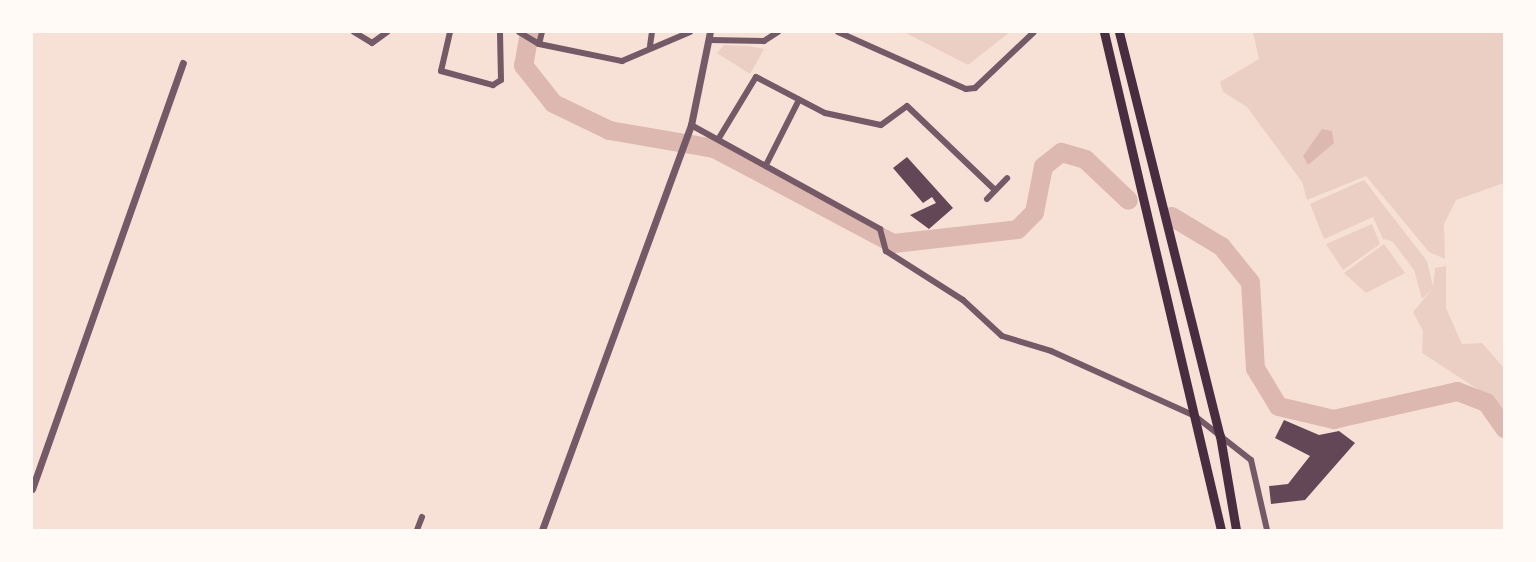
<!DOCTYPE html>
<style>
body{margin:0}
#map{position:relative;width:1536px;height:562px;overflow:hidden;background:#f7e1d7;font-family:"Noto Sans",sans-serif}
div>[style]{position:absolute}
.green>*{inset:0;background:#ebcfc5}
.water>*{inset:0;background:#dcb8b0}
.river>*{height:19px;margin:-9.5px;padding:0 9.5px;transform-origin:9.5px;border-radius:9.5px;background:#dcb8b0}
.building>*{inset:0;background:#644757}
.minor>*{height:6px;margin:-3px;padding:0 3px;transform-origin:3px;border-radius:3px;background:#755966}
.tertiary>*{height:7px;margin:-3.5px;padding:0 3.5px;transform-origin:3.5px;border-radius:3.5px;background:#755966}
.primary>*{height:9px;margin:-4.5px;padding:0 4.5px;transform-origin:4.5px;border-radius:4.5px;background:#4a2c40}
span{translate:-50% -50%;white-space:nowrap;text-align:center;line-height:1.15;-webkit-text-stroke:5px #fffaf5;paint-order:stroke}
.frame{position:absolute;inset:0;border:33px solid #fffaf5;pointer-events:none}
</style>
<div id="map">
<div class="green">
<i style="clip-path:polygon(904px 32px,1010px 32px,968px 65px)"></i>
<i style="clip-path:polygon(1253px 32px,1504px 32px,1504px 183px,1456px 200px,1444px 224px,1445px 259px,1429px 252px,1366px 176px,1307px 200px,1302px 182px,1247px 107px,1223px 92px,1220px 82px,1259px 59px)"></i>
<i style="clip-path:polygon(724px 45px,750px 46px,764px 49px,750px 74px,717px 53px)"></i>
<i style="clip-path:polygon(1364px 180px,1427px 261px,1433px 287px,1435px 268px,1446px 266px,1446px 308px,1462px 344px,1482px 343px,1504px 368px,1504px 418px,1485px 394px,1422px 353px,1423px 331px,1413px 312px,1433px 288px,1422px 299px,1414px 270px,1392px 241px,1383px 239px,1373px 217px,1324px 239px,1310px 204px)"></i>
<i style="clip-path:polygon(1372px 224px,1380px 244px,1343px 270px,1326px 244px)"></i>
<i style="clip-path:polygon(1384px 244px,1405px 273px,1366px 293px,1344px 273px)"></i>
</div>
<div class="water">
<i style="clip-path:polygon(1322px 129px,1332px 131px,1334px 143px,1308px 165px,1303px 156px)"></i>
</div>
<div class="river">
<i style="left:529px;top:32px;width:34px;rotate:100deg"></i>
<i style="left:523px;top:65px;width:48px;rotate:51.7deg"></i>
<i style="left:553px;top:103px;width:62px;rotate:25.7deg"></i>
<i style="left:609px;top:130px;width:107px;rotate:9.7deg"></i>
<i style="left:714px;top:148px;width:203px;rotate:28deg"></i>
<i style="left:893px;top:243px;width:125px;rotate:-6.4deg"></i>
<i style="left:1017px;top:229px;width:24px;rotate:-45deg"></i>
<i style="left:1034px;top:212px;width:47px;rotate:-78.9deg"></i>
<i style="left:1043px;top:166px;width:23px;rotate:-38deg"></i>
<i style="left:1061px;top:152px;width:25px;rotate:16deg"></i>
<i style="left:1085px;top:159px;width:59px;rotate:43.6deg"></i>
<i style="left:1171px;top:216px;width:58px;rotate:31deg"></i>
<i style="left:1221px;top:246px;width:46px;rotate:51.1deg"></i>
<i style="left:1250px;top:282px;width:86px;rotate:86.7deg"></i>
<i style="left:1255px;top:368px;width:44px;rotate:58.8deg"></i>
<i style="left:1278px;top:406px;width:57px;rotate:13.3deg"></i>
<i style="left:1333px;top:419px;width:127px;rotate:-12.7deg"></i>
<i style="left:1457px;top:391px;width:31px;rotate:21deg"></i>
<i style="left:1486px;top:402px;width:32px;rotate:55deg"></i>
</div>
<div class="building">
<i style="clip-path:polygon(907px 157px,953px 208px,929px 229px,910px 215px,936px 203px,932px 197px,923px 203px,893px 168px)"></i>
<i style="clip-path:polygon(1284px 420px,1319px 435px,1339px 431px,1355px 443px,1305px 500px,1271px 504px,1269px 486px,1288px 484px,1310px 456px,1275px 438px)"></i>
</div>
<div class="minor">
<i style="left:354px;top:32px;width:21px;rotate:31deg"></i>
<i style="left:372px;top:43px;width:19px;rotate:-36deg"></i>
<i style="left:450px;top:32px;width:40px;rotate:103deg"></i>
<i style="left:441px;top:71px;width:54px;rotate:15.1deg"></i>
<i style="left:493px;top:85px;width:9px;rotate:-32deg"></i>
<i style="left:501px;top:80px;width:48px;rotate:-91.2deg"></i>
<i style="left:519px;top:32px;width:23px;rotate:31deg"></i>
<i style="left:539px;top:44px;width:85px;rotate:11.6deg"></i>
<i style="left:622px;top:61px;width:74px;rotate:-23.1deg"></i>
<i style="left:838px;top:32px;width:140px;rotate:24deg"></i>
<i style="left:966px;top:89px;width:9px;rotate:-6deg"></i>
<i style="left:975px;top:88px;width:81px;rotate:-43.5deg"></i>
<i style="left:710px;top:40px;width:54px;rotate:1.1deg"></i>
<i style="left:764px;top:41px;width:17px;rotate:-33deg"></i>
<i style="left:539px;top:44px;width:12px;rotate:-76deg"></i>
<i style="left:650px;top:46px;width:14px;rotate:-82deg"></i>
<i style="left:691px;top:125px;width:216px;rotate:28.8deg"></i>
<i style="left:880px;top:229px;width:23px;rotate:75deg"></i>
<i style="left:886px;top:251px;width:91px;rotate:32.5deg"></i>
<i style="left:963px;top:300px;width:53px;rotate:42.7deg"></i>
<i style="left:1002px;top:336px;width:51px;rotate:17deg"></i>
<i style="left:1051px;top:351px;width:158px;rotate:24.3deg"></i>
<i style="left:1195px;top:416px;width:71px;rotate:38.2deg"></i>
<i style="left:1251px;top:460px;width:72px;rotate:77.1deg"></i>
<i style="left:719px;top:138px;width:71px;rotate:-58.8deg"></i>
<i style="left:756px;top:77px;width:78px;rotate:27.6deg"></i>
<i style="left:825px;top:113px;width:57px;rotate:12.1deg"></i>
<i style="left:881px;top:125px;width:32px;rotate:-36deg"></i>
<i style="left:907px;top:106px;width:122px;rotate:43.7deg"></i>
<i style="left:767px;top:163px;width:71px;rotate:-63.1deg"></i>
<i style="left:987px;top:199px;width:29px;rotate:-46deg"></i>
<i style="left:417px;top:530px;width:14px;rotate:-69deg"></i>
</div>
<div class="tertiary">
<i style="left:32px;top:489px;width:452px;rotate:-70.5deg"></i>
<i style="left:542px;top:530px;width:432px;rotate:-69.8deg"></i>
<i style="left:691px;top:125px;width:95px;rotate:-78.5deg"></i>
</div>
<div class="primary">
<i style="left:1104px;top:32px;width:512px;rotate:76.78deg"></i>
<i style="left:1119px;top:32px;width:416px;rotate:76deg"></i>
<i style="left:1220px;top:436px;width:95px;rotate:80.3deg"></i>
</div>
<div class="frame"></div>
</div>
